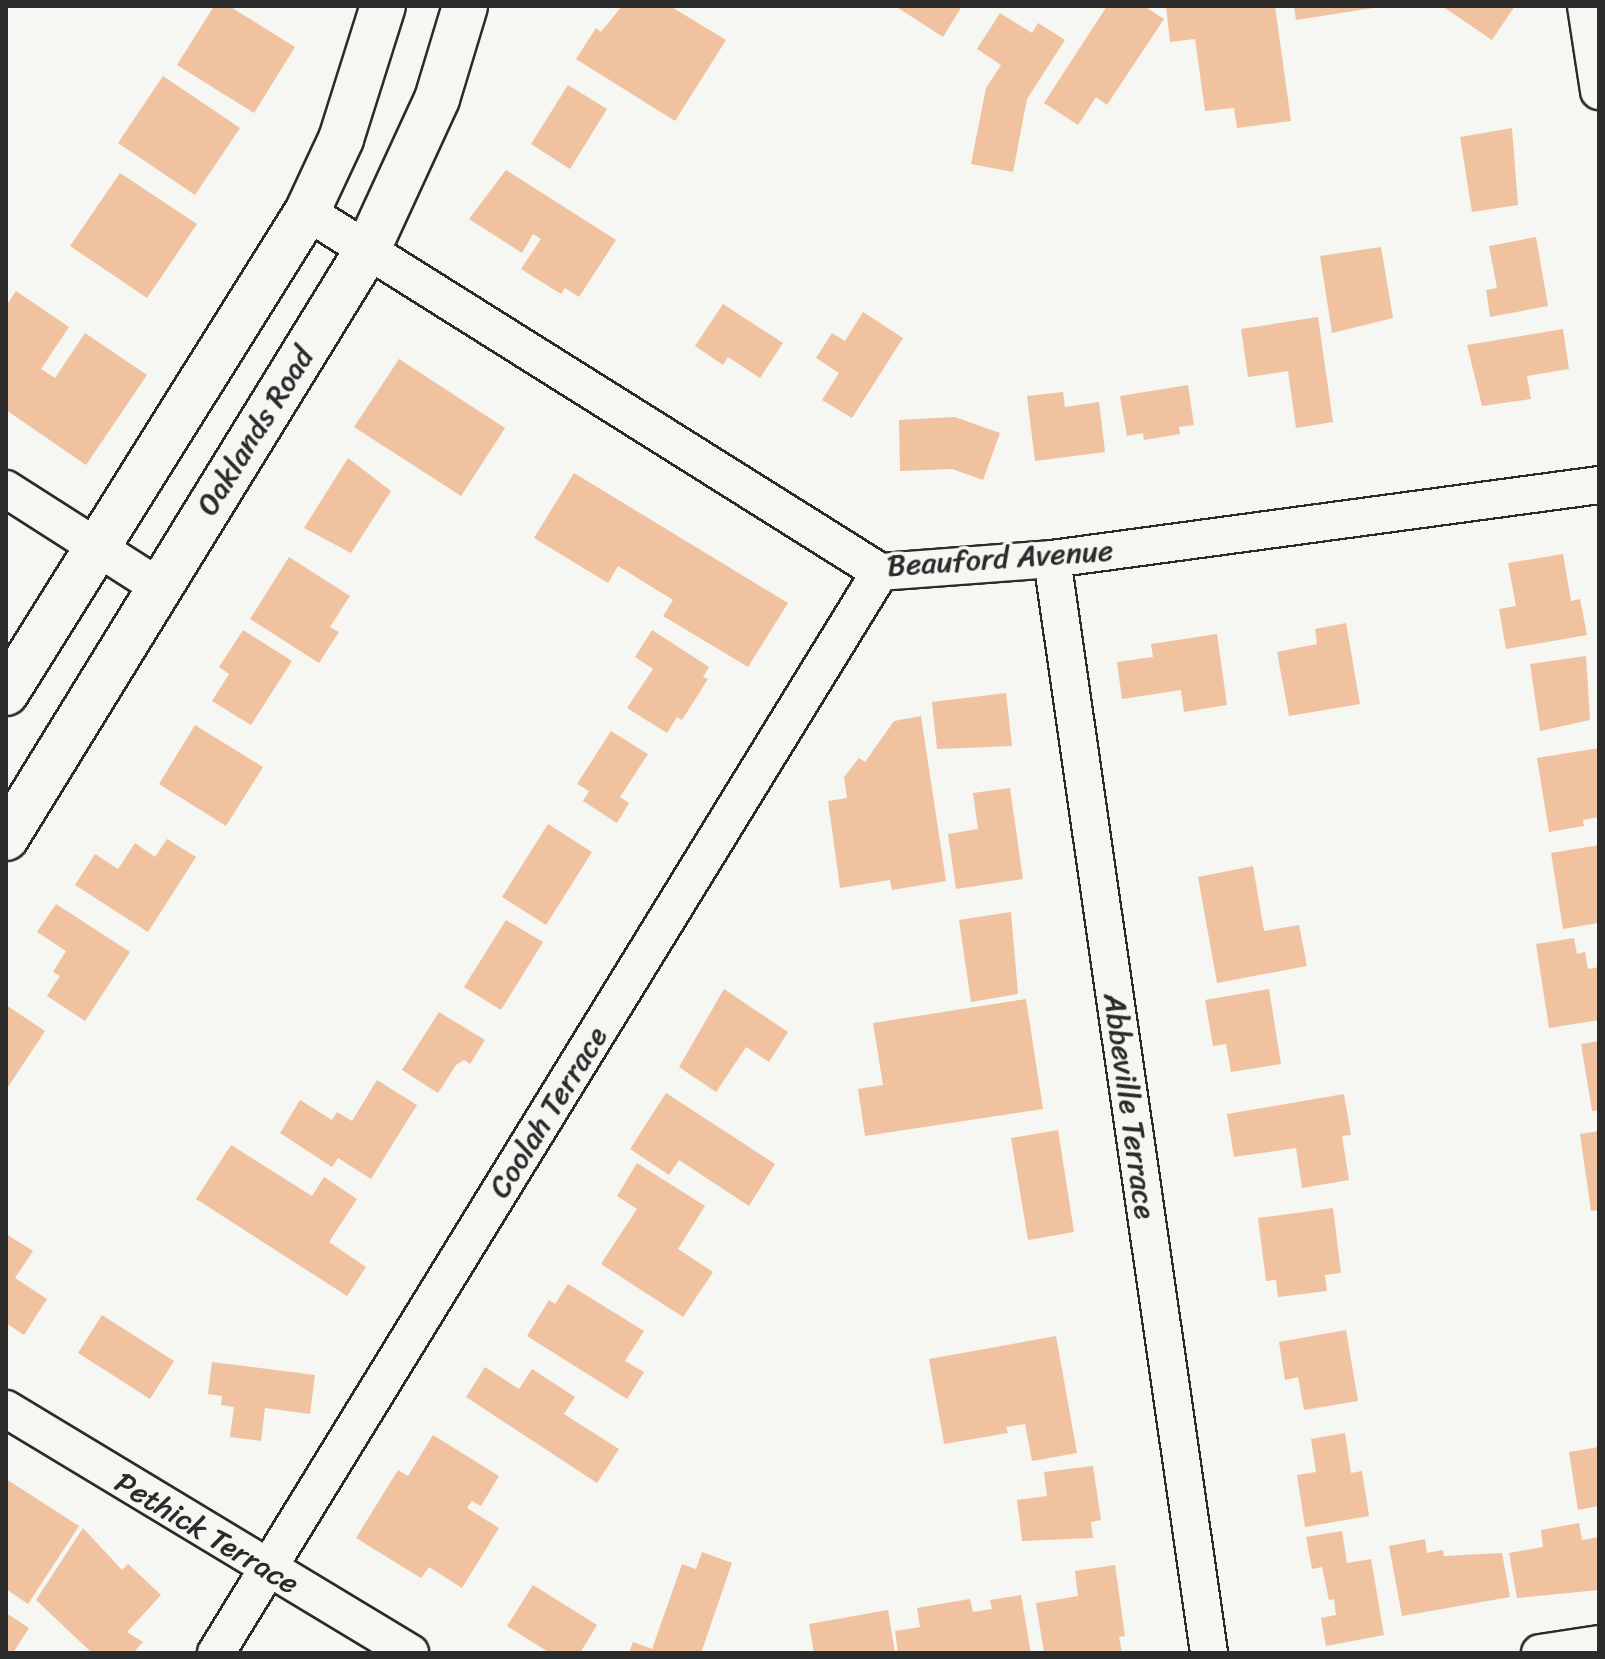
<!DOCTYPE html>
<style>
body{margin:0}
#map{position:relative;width:1605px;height:1659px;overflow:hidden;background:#f6f6f2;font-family:Sriracha,sans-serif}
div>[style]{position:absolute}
.building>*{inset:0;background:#f0c29f}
.roads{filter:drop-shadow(2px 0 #2b2b2b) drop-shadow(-2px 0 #2b2b2b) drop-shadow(0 2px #2b2b2b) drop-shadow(0 -2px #2b2b2b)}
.street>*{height:36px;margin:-18px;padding:0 18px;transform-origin:18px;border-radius:18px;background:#f6f6f2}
.secondary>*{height:44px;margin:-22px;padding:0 22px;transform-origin:22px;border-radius:22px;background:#f6f6f2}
span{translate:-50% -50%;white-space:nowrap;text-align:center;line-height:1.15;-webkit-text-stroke:7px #f6f6f2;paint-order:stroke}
.street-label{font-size:30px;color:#2b2b2b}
.frame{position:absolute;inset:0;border:8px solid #2b2b2b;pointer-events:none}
</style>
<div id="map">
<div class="building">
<i style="clip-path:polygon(214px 6px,229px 6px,295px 47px,254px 113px,177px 65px)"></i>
<i style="clip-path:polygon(622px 6px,670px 6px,726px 40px,675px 121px,576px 59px,596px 28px,601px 32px)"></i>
<i style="clip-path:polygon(895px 6px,962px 6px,943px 37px)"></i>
<i style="clip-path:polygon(1107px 6px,1144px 6px,1164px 19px,1107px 105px,1096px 97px,1078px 125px,1044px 103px)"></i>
<i style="clip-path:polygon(1166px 6px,1275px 6px,1291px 121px,1237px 128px,1234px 108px,1205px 111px,1195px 39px,1170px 42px)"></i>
<i style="clip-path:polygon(1294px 6px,1373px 6px,1373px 8px,1296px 20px)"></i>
<i style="clip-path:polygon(1442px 6px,1515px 6px,1492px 40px)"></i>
<i style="clip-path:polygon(1000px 13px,1032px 33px,1038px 23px,1065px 40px,1027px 99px,1013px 172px,971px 164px,986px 88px,1001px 65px,977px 49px)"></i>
<i style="clip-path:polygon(163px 76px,240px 128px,195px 195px,118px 143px)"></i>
<i style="clip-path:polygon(568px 85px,607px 109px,570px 169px,531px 144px)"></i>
<i style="clip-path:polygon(1512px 128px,1518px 205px,1472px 212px,1460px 137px)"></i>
<i style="clip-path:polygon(506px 170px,616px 240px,579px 297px,565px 288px,561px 294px,521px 269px,541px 239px,533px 234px,522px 253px,469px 219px)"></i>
<i style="clip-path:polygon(120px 173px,197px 224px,147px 298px,70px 246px)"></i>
<i style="clip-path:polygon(1536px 237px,1548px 306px,1490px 317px,1486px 290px,1497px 288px,1489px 246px)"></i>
<i style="clip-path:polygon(1381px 247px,1393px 318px,1332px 333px,1320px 256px)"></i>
<i style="clip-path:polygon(16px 291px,69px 327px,41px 369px,55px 378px,85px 333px,147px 375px,86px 465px,6px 410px,6px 306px)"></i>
<i style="clip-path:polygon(723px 304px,783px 343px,760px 378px,728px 357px,723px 365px,695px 346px)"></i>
<i style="clip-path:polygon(863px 312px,903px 338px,852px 418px,822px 400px,839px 373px,816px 358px,832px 333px,845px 341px)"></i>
<i style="clip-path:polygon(1318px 317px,1333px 422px,1296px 428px,1288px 371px,1248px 377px,1241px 329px)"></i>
<i style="clip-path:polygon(1563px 329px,1569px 369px,1527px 376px,1531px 399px,1482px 406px,1467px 345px)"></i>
<i style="clip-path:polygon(399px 359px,505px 428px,461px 496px,354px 427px)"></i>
<i style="clip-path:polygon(1188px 385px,1194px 425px,1179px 427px,1180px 434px,1144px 440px,1143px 433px,1127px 436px,1120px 396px)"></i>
<i style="clip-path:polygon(1063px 392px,1065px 407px,1099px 402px,1105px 452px,1035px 461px,1027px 396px)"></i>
<i style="clip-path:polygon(955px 417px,1000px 433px,983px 480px,952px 469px,900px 471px,899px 420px)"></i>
<i style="clip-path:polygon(348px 458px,391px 491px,351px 553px,304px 528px)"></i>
<i style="clip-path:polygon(574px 473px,788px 603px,748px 667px,663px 616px,673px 600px,618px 566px,608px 583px,534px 538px)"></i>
<i style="clip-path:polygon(1563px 554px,1571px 601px,1580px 599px,1587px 635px,1506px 649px,1499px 609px,1516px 606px,1508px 563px)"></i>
<i style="clip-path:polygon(289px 557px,350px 596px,330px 627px,339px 632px,319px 663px,250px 619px)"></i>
<i style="clip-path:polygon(1346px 623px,1360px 704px,1289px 716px,1277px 652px,1317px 644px,1315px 629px)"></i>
<i style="clip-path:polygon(243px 630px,292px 661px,251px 725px,212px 701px,229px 674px,219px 667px)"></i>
<i style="clip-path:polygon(652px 630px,709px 667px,703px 677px,708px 679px,682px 720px,677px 717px,667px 733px,627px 708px,653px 669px,635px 657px)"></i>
<i style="clip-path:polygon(1217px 634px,1227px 705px,1184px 712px,1181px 690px,1122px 699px,1117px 662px,1153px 657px,1151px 644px)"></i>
<i style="clip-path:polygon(1586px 656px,1590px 720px,1540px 731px,1530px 664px)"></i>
<i style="clip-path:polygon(1006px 693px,1012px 746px,937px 749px,932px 702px)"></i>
<i style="clip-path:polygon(921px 716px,946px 881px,892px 890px,890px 880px,840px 888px,828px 801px,847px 798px,844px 777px,859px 758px,865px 762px,894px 721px)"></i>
<i style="clip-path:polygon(195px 725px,263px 767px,226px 826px,159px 784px)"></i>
<i style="clip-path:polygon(611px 731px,648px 754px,620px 797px,629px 803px,617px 823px,583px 801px,589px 791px,577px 784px)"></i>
<i style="clip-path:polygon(1599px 748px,1599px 817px,1583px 820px,1584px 826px,1549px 832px,1537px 758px)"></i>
<i style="clip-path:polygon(1010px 788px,1023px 879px,956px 889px,948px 834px,978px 829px,973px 793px)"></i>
<i style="clip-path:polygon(548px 824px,592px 852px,546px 925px,502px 897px)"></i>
<i style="clip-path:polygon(167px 839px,196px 857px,148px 932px,75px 885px,95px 854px,118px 869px,135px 843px,155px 857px)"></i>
<i style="clip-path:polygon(1599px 845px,1598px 923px,1563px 929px,1551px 853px)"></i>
<i style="clip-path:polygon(1253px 866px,1264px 931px,1299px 925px,1307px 966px,1217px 983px,1198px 877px)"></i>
<i style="clip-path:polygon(56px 904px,130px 952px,85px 1021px,47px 996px,60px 976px,53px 972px,66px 951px,37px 932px)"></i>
<i style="clip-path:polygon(1011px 912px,1018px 994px,971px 1002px,959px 920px)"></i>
<i style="clip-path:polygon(506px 920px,543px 942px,501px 1010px,464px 987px)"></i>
<i style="clip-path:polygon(1574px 938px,1577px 954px,1585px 952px,1588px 969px,1599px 967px,1599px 1020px,1549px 1028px,1536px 944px)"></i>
<i style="clip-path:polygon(724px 989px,788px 1032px,769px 1062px,746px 1047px,716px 1092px,679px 1067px)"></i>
<i style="clip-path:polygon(1269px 989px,1281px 1064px,1231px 1072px,1226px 1044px,1213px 1046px,1205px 1000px)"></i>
<i style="clip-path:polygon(1026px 999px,1043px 1109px,865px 1136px,858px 1089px,883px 1085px,873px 1023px)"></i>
<i style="clip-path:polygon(6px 1005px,45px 1031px,6px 1090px)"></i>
<i style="clip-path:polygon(439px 1012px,485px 1040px,470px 1064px,464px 1060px,456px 1065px,438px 1093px,402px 1070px)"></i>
<i style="clip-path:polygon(1599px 1041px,1599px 1110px,1592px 1111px,1581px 1044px)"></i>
<i style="clip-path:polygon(377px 1080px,417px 1105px,371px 1179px,338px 1158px,332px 1167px,280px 1133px,300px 1100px,332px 1120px,337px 1112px,352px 1121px)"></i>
<i style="clip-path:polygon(666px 1093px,775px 1164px,749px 1206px,679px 1160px,669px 1175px,630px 1149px)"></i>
<i style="clip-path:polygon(1344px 1094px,1351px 1135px,1342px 1136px,1349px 1180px,1302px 1188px,1296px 1148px,1234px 1157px,1227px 1114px)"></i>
<i style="clip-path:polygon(1058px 1130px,1074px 1232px,1028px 1240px,1011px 1138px)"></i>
<i style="clip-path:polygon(1599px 1131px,1599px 1210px,1591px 1211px,1580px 1134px)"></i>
<i style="clip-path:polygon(231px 1145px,312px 1196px,324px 1177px,357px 1199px,329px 1242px,366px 1267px,347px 1296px,196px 1199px)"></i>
<i style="clip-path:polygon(637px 1163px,705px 1206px,678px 1249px,713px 1272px,683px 1317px,601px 1264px,637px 1209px,617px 1196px)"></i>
<i style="clip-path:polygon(1333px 1208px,1341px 1273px,1325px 1275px,1327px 1291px,1278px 1297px,1276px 1280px,1266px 1281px,1258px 1218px)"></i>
<i style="clip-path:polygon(6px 1234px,33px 1251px,15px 1278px,47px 1299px,24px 1335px,6px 1323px)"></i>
<i style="clip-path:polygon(568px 1284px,644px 1331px,625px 1361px,644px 1372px,627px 1399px,527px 1336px,549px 1300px,555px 1304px)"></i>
<i style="clip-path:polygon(102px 1315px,174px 1361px,150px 1399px,78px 1353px)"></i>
<i style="clip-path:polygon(1346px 1330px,1358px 1401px,1304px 1410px,1298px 1377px,1285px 1380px,1279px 1342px)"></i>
<i style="clip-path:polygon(1056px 1336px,1077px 1453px,1032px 1461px,1025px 1424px,1006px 1427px,1008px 1433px,944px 1444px,929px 1359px)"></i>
<i style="clip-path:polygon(212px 1362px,315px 1375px,310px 1414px,265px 1408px,261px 1441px,230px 1437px,234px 1407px,221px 1405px,222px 1396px,208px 1394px)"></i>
<i style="clip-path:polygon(485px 1367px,519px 1389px,532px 1369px,575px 1397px,564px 1414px,619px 1449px,597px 1483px,466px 1397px)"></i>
<i style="clip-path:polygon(1345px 1433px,1351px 1473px,1362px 1471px,1369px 1516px,1305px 1527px,1297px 1475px,1316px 1472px,1311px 1439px)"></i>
<i style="clip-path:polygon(433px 1435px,499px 1476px,481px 1506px,472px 1501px,467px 1508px,499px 1528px,462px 1588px,429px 1567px,421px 1578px,356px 1538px,398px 1470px,408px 1476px)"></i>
<i style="clip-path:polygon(1599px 1447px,1599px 1506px,1578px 1510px,1569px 1452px)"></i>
<i style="clip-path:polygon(1093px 1466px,1101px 1520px,1091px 1522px,1093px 1538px,1022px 1541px,1017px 1500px,1047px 1496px,1044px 1472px)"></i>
<i style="clip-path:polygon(6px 1479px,79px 1526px,28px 1604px,6px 1589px)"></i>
<i style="clip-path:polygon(1579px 1523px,1582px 1540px,1599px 1537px,1599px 1590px,1517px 1598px,1509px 1553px,1543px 1547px,1541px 1530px)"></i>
<i style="clip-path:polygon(83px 1528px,122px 1570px,128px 1564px,161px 1595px,127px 1632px,143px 1642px,133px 1653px,92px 1653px,36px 1600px)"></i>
<i style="clip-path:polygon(1342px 1531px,1347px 1563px,1371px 1559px,1384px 1635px,1326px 1646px,1321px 1618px,1336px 1615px,1334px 1599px,1329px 1600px,1322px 1567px,1312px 1569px,1306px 1537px)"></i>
<i style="clip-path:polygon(1425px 1539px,1427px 1553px,1443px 1550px,1444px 1556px,1502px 1553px,1510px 1597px,1402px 1616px,1389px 1546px)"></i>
<i style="clip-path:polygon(702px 1552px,732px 1563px,701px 1653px,629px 1653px,633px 1642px,652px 1649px,682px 1564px,696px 1569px)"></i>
<i style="clip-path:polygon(1115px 1565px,1125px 1636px,1119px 1637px,1122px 1653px,1044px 1653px,1036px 1603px,1078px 1596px,1075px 1571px)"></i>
<i style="clip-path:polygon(533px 1585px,597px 1625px,580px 1653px,550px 1653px,507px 1626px)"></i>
<i style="clip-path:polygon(1021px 1595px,1031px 1653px,898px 1653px,895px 1631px,920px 1627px,917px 1608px,970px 1599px,973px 1612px,992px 1609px,990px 1600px)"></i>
<i style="clip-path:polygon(888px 1610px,895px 1653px,814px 1653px,809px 1624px)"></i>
<i style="clip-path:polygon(6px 1613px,29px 1628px,13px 1653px,6px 1653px)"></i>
</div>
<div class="roads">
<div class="street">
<i style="left:1586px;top:6px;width:86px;rotate:81.3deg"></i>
<i style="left:307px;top:212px;width:677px;rotate:32.14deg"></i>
<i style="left:880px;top:572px;width:172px;rotate:-4.3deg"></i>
<i style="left:1052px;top:559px;width:552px;rotate:-7.7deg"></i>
<i style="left:6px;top:489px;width:182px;rotate:32.6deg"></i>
<i style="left:1052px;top:559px;width:1105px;rotate:81.83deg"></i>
<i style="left:6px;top:1409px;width:472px;rotate:31.1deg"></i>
<i style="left:216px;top:1653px;width:1269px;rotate:-58.44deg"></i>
<i style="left:1540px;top:1653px;width:60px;rotate:-8.7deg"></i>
</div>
<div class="secondary">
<i style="left:6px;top:693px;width:567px;rotate:-57.96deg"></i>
<i style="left:307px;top:212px;width:81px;rotate:-65deg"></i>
<i style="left:341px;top:139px;width:139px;rotate:-72.5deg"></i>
<i style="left:6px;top:838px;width:691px;rotate:-58.43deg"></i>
<i style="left:368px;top:249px;width:165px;rotate:-65.3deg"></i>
<i style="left:437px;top:99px;width:97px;rotate:-73.2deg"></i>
</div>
</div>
<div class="street-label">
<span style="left:255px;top:431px;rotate:-58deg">Oaklands Road</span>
<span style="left:1000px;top:558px;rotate:-4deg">Beauford Avenue</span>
<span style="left:1130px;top:1106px;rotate:82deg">Abbeville Terrace</span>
<span style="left:548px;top:1112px;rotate:-58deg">Coolah Terrace</span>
<span style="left:207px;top:1533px;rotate:31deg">Pethick Terrace</span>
</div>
<div class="frame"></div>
</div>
